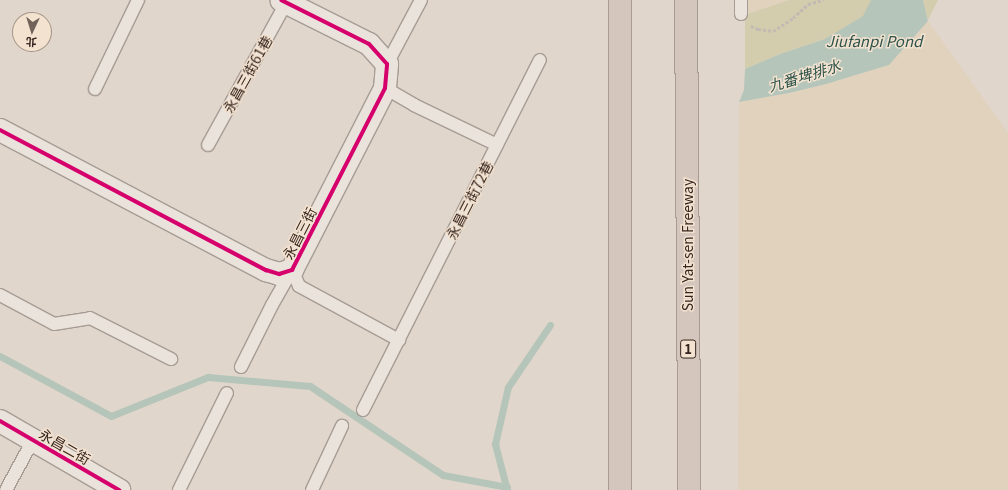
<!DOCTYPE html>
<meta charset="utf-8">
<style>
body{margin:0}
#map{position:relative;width:1008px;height:490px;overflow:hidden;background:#e1d6cb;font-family:Georgia,"Noto Sans TC",serif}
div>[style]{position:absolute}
.farmland>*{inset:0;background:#e0d2bc}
.green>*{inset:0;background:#d3cdae}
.water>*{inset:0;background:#b6c5b9}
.stream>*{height:7px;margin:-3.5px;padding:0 3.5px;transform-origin:3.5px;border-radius:3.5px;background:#b6c5b9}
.path>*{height:2.5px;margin-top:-1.25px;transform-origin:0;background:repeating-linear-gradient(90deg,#c2bab3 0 3px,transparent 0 5px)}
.roads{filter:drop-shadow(1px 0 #a69c94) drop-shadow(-1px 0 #a69c94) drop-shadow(0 1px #a69c94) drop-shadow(0 -1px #a69c94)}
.lane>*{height:12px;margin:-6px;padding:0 6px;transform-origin:6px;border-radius:6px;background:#eae3dc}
.street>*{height:22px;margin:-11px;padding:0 11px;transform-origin:11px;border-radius:11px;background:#eae3dc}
.highway>*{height:22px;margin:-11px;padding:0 11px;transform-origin:11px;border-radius:11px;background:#d4c6bc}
.cycleway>*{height:4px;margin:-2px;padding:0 2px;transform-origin:2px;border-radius:2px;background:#d6006c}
span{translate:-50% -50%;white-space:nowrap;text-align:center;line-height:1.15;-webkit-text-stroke:3px #f3e2d0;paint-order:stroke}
.shield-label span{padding:1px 3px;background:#f3e2d0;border:1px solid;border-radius:3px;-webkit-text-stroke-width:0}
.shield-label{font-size:13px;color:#34241d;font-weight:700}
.street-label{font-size:14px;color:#34241d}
.water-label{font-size:15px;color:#2d534a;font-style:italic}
.north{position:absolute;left:12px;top:12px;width:40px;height:40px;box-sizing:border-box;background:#f3e2d0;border:1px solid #a79688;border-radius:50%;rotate:184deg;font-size:11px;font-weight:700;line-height:16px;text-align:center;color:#34241d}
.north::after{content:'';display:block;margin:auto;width:14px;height:18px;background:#71625a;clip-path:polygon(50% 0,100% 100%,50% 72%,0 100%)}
</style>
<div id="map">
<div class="farmland">
<i style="clip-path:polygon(745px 0,789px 0,745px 15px)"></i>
<i style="clip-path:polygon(928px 21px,1008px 133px,1008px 490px,738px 490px,739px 102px,789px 93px,826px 84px,889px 65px)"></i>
</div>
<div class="green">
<i style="clip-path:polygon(789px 0,871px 0,864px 16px,825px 39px,780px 54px,745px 69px,745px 15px)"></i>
<i style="clip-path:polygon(923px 0,938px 0,928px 20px)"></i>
</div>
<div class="water">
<i style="clip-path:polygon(871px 0,923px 0,928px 21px,889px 65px,826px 84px,789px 93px,739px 102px,744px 90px,745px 69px,780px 54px,825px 39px,863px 16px)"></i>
</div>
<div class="stream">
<i style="left:0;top:356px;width:126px;rotate:28.4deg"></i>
<i style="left:111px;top:416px;width:105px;rotate:-21.9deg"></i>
<i style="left:208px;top:377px;width:102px;rotate:5deg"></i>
<i style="left:310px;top:386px;width:160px;rotate:33.8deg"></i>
<i style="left:443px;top:475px;width:65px;rotate:10.6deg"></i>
<i style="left:507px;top:490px;width:48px;rotate:-104.6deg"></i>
<i style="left:495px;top:444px;width:58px;rotate:-77.2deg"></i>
<i style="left:508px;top:387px;width:75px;rotate:-55.9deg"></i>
</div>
<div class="path">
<i style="left:751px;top:26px;width:8px;rotate:23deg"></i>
<i style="left:758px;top:29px;width:15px;rotate:8deg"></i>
<i style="left:773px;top:31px;width:24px;rotate:-33deg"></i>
<i style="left:793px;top:18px;width:21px;rotate:-43deg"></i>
<i style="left:808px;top:4px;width:16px;rotate:-15deg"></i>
</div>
<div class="roads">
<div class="lane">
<i style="left:741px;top:0;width:14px;rotate:90deg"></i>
<i style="left:387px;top:64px;width:72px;rotate:-62deg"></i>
<i style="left:385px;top:88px;width:34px;rotate:30deg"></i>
<i style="left:414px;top:105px;width:92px;rotate:25.7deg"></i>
<i style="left:95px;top:89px;width:99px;rotate:-64.2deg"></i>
<i style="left:208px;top:145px;width:162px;rotate:-61.2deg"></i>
<i style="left:292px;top:270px;width:17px;rotate:66deg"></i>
<i style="left:299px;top:286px;width:114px;rotate:28.4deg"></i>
<i style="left:0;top:295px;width:61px;rotate:28.2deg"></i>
<i style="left:54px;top:324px;width:36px;rotate:-9deg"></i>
<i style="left:90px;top:318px;width:91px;rotate:26.8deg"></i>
<i style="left:241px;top:367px;width:69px;rotate:-63.4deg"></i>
<i style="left:272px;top:305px;width:40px;rotate:-60.3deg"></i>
<i style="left:363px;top:410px;width:392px;rotate:-63.2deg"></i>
<i style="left:6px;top:490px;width:57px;rotate:-61.6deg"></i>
<i style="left:179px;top:490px;width:108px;rotate:-63.7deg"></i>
<i style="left:312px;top:490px;width:71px;rotate:-64.9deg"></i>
</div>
<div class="street">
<i style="left:0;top:130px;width:301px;rotate:27.8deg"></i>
<i style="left:266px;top:270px;width:14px;rotate:17deg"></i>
<i style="left:279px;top:274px;width:14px;rotate:-17deg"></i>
<i style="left:292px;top:270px;width:204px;rotate:-62.9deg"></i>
<i style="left:385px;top:88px;width:24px;rotate:-85deg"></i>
<i style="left:387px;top:64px;width:27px;rotate:-132deg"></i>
<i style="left:369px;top:44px;width:98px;rotate:-153.4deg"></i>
<i style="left:0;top:421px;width:138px;rotate:30.1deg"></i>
</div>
<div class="highway">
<i style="left:620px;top:0;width:490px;rotate:90deg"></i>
<i style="left:686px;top:0;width:490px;rotate:89.6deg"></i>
</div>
</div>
<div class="cycleway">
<i style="left:0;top:130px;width:301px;rotate:27.8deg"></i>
<i style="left:266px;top:270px;width:14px;rotate:17deg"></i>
<i style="left:279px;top:274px;width:14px;rotate:-17deg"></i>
<i style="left:292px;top:270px;width:204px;rotate:-62.9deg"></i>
<i style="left:385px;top:88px;width:24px;rotate:-85deg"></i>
<i style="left:387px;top:64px;width:27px;rotate:-132deg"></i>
<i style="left:369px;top:44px;width:98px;rotate:-153.4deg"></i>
<i style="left:0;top:421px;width:138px;rotate:30.1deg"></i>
</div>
<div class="shield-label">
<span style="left:688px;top:349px">1</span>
</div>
<div class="street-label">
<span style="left:247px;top:74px;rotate:-61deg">永昌三街61巷</span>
<span style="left:469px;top:200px;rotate:-63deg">永昌三街72巷</span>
<span style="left:299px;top:233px;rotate:-63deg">永昌三街</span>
<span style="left:687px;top:245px;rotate:-90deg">Sun Yat-sen Freeway</span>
<span style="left:65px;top:446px;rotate:30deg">永昌二街</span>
</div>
<div class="water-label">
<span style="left:874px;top:41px">Jiufanpi Pond</span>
<span style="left:804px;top:75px;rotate:-17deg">九番埤排水</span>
</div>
<div class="north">北</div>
</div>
